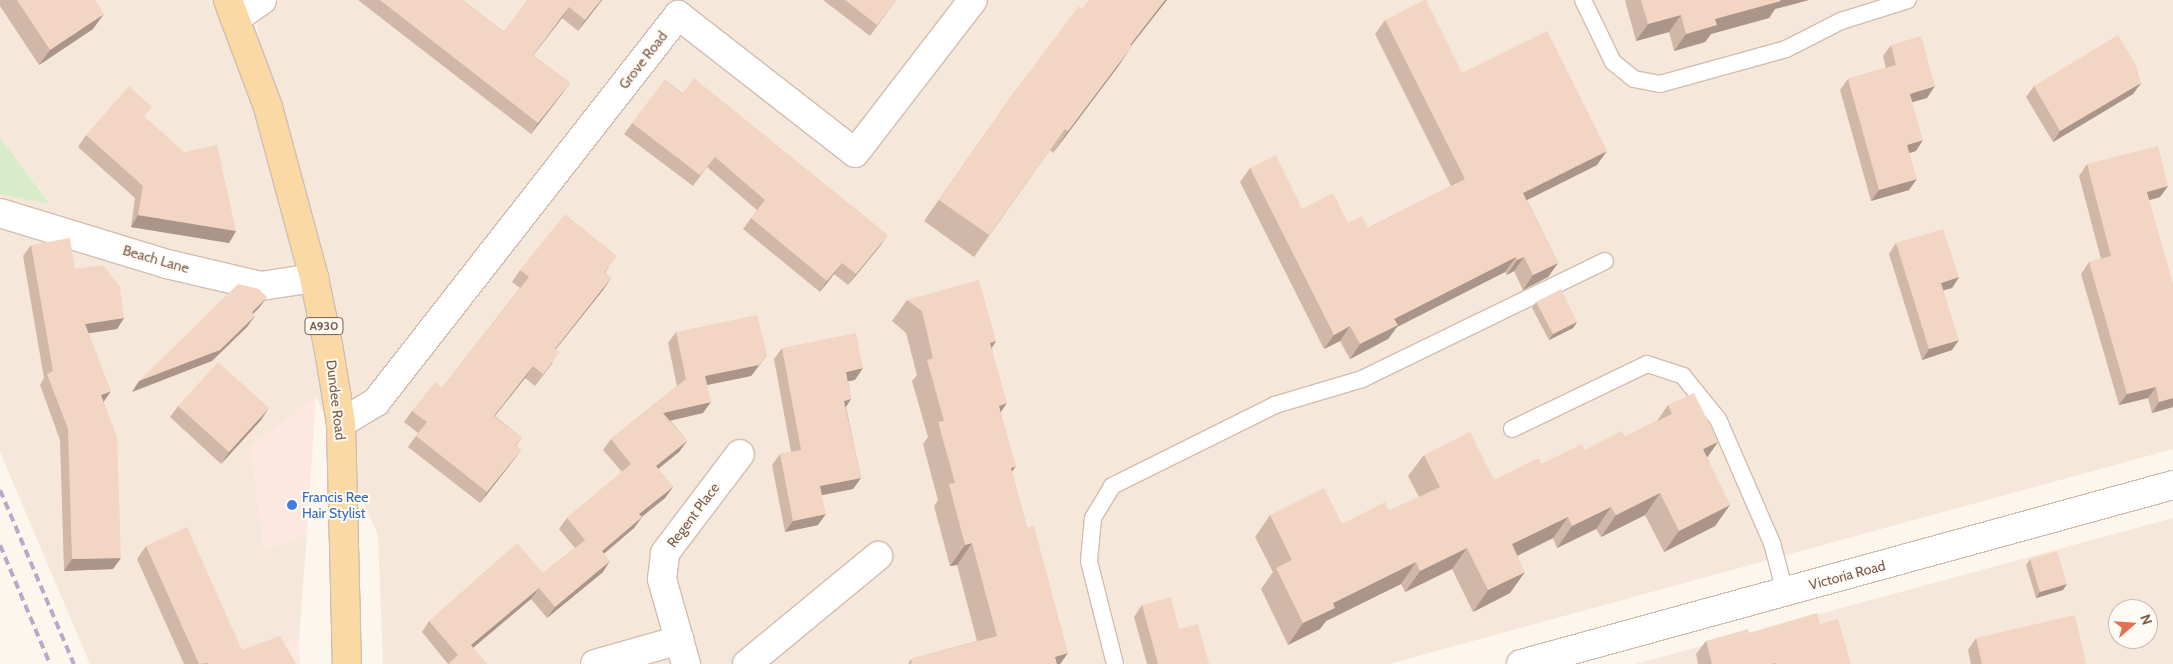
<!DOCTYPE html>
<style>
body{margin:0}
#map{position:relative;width:2173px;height:664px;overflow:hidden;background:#fdf6ec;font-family:Cabin,sans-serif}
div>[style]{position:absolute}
.residential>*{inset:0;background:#f5e8da}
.commercial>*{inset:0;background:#fde8e0}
.green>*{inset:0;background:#d8ecc9}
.roads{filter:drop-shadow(1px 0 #d1beb0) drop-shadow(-1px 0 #d1beb0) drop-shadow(0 1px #d1beb0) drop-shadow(0 -1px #d1beb0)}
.lane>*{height:16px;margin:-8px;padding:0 8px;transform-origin:8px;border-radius:8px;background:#fff}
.street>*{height:28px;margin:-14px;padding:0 14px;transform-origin:14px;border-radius:14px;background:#fff}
.primary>*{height:28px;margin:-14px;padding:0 14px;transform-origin:14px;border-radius:14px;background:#fbd9a5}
.rail>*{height:4px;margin-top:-2px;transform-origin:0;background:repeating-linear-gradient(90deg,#b9a8c9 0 8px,transparent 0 13px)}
.wall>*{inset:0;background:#d1b7a8}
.shaded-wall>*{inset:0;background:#aa9588}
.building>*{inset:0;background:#f3d5c3}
.dots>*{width:14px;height:14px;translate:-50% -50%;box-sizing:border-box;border:2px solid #fffaf3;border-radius:50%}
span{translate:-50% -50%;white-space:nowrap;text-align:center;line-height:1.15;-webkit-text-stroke:4px #fffaf3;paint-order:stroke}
.shield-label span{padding:1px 4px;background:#fffaf3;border:1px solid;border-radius:4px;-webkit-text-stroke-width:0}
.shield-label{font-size:12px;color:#7a5c4d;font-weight:700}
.street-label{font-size:14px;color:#7a5c4d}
.shop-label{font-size:14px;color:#366cbe}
.left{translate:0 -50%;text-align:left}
.north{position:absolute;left:2108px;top:599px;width:50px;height:50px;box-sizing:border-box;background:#fffaf3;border:1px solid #cabbb1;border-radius:50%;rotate:71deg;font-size:14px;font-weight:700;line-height:20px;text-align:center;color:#7a5c4d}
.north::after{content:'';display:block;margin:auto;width:18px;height:22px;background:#e76f51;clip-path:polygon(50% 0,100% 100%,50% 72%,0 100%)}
</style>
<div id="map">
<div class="residential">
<i style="clip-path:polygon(0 0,228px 0,267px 104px,254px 0,2173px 0,2173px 449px,1389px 664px,383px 664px,378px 535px,316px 397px,264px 550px,307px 534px,299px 639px,234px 664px,90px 664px,0 452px,0 194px,50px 203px,0 137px)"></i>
<i style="clip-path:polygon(evenodd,2173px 518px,2173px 664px,1635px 664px,2173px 518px,2118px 609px,2148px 609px,2148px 639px,2118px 639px,2118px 609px)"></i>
</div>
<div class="commercial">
<i style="clip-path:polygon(316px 397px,307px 534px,264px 550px,250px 446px)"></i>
<i style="clip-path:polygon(299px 639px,300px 664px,234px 664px,271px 650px)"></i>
</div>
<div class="green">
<i style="clip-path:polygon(0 137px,50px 204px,0 194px)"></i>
</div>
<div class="roads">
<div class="lane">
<i style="left:1583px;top:0;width:69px;rotate:64.2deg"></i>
<i style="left:1613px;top:62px;width:27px;rotate:39deg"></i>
<i style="left:1634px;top:79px;width:26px;rotate:11deg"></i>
<i style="left:1660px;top:84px;width:131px;rotate:-15.5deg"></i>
<i style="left:1786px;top:49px;width:62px;rotate:-27deg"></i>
<i style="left:1841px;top:21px;width:70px;rotate:-17.4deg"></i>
<i style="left:1512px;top:429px;width:150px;rotate:-25.7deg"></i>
<i style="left:1647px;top:364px;width:38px;rotate:18deg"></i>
<i style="left:1683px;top:376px;width:55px;rotate:50.9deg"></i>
<i style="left:1718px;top:419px;width:135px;rotate:66.5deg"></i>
<i style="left:1772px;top:543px;width:51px;rotate:75.1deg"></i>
<i style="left:1115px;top:664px;width:106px;rotate:-104.2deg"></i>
<i style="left:1089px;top:561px;width:43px;rotate:-84.7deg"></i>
<i style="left:1093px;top:518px;width:37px;rotate:-59deg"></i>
<i style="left:1112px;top:486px;width:182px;rotate:-26.4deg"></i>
<i style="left:1275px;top:405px;width:91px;rotate:-16.6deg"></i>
<i style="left:1362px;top:379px;width:270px;rotate:-25.9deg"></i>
</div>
<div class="street">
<i style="left:235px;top:19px;width:33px;rotate:-35deg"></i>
<i style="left:0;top:213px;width:175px;rotate:17deg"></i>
<i style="left:167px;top:264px;width:97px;rotate:13.2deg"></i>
<i style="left:261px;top:286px;width:54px;rotate:-8.6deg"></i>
<i style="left:341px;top:423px;width:41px;rotate:-31deg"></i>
<i style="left:376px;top:402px;width:491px;rotate:-52deg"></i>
<i style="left:678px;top:15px;width:224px;rotate:37.9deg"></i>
<i style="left:855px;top:153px;width:193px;rotate:-52.4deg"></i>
<i style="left:595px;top:664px;width:88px;rotate:-15.8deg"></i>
<i style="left:686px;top:664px;width:88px;rotate:-105.8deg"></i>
<i style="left:662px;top:579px;width:26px;rotate:-83deg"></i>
<i style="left:665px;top:553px;width:124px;rotate:-52.9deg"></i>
<i style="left:747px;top:664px;width:170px;rotate:-39.5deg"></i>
<i style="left:1521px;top:664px;width:676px;rotate:-15.35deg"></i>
</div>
<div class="primary">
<i style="left:228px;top:0;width:114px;rotate:69.5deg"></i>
<i style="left:268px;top:107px;width:177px;rotate:74.9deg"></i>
<i style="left:314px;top:278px;width:68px;rotate:78.2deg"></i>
<i style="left:328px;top:345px;width:79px;rotate:80.5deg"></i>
<i style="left:341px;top:423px;width:241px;rotate:88.6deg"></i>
</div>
</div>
<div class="rail">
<i style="left:0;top:490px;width:189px;rotate:67deg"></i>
<i style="left:0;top:545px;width:129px;rotate:67.2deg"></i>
</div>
<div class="wall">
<i style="clip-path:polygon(0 0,95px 0,93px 29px,39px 65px,0 6px)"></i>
<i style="clip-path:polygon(358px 0,463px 0,504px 32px,528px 0,602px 0,578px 31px,562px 18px,533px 55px,570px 83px,531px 134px)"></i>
<i style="clip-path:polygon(823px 0,896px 0,870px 36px)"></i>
<i style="clip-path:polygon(1167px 0,1131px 46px,1117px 68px,1053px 153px,1050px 150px,974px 257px,924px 221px,1015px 91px,1082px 9px)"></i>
<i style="clip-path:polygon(1625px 0,1809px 0,1775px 9px,1769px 18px,1711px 34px,1705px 42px,1674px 51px,1669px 32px,1636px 41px)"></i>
<i style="clip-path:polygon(1385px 20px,1597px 165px,1527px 200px,1558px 263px,1548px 277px,1523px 290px,1514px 271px,1507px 275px,1505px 272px,1397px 327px,1388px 339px,1350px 359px,1340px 341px,1324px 349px,1240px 182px,1250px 168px,1302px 209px,1348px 223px,1368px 228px,1451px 186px,1375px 34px)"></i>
<i style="clip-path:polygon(1891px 45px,1927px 98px,1912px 102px,1916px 151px,1909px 153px,1909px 190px,1871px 201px,1840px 90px,1848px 79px,1886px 68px,1883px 56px)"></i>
<i style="clip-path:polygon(665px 80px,880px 246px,848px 285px,834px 274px,820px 292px,743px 229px,757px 210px,707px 167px,693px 186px,624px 134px)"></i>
<i style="clip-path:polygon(2141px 83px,2133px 94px,2053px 142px,2026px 97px,2034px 86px)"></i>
<i style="clip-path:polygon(145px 117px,236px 231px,229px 243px,131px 227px,135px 198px,78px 147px,86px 135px)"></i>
<i style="clip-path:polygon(2087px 164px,2168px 186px,2160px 197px,2149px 200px,2173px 407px,2152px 413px,2148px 398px,2119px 405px,2081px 274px,2089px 262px,2101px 259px,2079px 176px)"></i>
<i style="clip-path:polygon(1896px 243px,1959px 277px,1952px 288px,1943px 290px,1952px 350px,1922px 360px,1889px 254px)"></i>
<i style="clip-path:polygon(31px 245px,75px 269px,124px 318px,117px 329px,89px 333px,104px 402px,113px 569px,64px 571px,60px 440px,40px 385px,44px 378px,23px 256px)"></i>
<i style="clip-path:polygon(609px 267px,605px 273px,611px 278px,603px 290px,556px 349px,552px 364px,535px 386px,525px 378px,495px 416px,522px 438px,516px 446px,521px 450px,480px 503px,408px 447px,418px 433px,404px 422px,412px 411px,442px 388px,520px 288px,512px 282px,520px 270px)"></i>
<i style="clip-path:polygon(907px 300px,996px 341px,992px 348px,1001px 412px,1012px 472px,1027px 528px,1068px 653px,1060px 664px,908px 664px,911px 659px,977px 641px,957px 565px,950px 566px,934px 506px,938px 500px,923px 444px,928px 437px,912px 381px,917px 375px,906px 333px,892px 321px)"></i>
<i style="clip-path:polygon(1536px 302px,1577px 322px,1573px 328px,1549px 340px,1532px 308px)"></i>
<i style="clip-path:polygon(676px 332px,759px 366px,751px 376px,707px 385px,703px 413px,670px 420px,687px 441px,679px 452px,658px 469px,673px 487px,665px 498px,642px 517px,634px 528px,604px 554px,603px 572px,547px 618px,531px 599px,473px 648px,487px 664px,448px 664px,422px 632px,429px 621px,543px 573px,575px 548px,559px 529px,567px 518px,622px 472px,603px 450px,611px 439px,677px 386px,668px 343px)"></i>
<i style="clip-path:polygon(782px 348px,855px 380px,848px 381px,851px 399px,846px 407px,861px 478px,853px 489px,822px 495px,818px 525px,785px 532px,772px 465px,780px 454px,791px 452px,774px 359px)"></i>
<i style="clip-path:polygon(1668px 405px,1718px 442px,1707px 458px,1730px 505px,1715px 526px,1664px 552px,1645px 515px,1601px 537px,1596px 529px,1557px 548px,1553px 538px,1518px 555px,1510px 593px,1473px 612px,1452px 569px,1405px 592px,1401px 584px,1326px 621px,1320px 629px,1288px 645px,1261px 589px,1273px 572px,1255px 537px,1270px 515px,1342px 524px,1389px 511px,1419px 497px,1408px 476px,1424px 455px,1494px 480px,1541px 464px,1625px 437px,1657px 421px)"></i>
<i style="clip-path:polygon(178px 406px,261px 420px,221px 464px,170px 417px)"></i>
<i style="clip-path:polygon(146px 546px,242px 650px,296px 664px,184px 664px,137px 559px)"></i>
<i style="clip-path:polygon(2030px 559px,2067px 584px,2063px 590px,2036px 598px,2026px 565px)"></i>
<i style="clip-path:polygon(1142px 605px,1179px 629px,1209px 664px,1147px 664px,1134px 617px)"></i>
<i style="clip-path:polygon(1820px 624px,1851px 664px,1698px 664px,1696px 654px,1706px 641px,1749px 633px)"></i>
<i style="clip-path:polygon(1976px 638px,2086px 664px,1971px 664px,1968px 650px)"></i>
</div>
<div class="shaded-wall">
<i style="clip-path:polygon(601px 0,602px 0,578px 31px,585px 20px)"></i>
<i style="clip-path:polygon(1165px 0,1167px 0,1115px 66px,1130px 45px)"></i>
<i style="clip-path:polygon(1775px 0,1809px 0,1775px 9px,1769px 18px,1711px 34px,1705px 42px,1674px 51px,1686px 34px,1715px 19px)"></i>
<i style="clip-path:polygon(569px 7px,562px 18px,525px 66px,533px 55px)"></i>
<i style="clip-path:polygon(104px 14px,93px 29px,39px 65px,50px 50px)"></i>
<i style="clip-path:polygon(1681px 15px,1669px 32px,1636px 41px,1648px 24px)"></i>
<i style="clip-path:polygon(1132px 46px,1117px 68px,1053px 153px,1068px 131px)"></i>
<i style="clip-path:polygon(570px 83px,562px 94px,531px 134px,538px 123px)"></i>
<i style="clip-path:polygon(2141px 83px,2133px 94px,2053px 142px,2060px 131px)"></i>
<i style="clip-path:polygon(1935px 86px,1927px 98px,1902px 105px,1910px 94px)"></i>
<i style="clip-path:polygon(1923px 140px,1916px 151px,1899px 156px,1907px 145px)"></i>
<i style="clip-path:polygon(1607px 151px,1597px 165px,1513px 207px,1523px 193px)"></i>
<i style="clip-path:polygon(1917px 179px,1909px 190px,1871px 201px,1879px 190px)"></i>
<i style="clip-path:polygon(2168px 186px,2160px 197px,2139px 203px,2147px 192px)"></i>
<i style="clip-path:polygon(138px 215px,236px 231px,229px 243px,131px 227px)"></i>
<i style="clip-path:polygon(888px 235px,880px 246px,848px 285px,856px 274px)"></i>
<i style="clip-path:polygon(1516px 257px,1505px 272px,1397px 327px,1388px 339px,1350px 359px,1360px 344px,1394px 319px)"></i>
<i style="clip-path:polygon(1524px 257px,1514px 271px,1507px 275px,1517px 260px)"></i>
<i style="clip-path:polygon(842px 263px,834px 274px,820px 292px,827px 281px)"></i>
<i style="clip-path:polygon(1558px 263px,1548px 277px,1523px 290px,1533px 275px)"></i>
<i style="clip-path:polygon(1959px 277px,1952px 288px,1934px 293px,1941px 283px)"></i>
<i style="clip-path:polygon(611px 278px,603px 290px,547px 360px,555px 349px)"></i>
<i style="clip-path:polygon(267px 297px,259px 308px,244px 323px,252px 312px)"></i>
<i style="clip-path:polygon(255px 316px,247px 327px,212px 361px,132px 392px,139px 381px)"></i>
<i style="clip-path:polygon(124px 318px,117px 329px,77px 335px,85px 324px)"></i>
<i style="clip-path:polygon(1577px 322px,1573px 328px,1549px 340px,1553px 334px)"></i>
<i style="clip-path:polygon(1350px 326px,1340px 341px,1324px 349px,1334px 335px)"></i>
<i style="clip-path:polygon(1959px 340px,1952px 350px,1922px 360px,1929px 349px)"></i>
<i style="clip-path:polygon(996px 341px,981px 363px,990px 343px)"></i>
<i style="clip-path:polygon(767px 355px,751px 376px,697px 387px,705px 376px)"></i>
<i style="clip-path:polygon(533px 366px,525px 378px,486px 427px,494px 416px)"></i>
<i style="clip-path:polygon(863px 368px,855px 380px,838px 383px,846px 372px)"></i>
<i style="clip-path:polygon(2156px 387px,2148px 398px,2119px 405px,2127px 394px)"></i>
<i style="clip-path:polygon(111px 391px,103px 403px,101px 395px)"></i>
<i style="clip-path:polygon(2173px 398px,2173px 407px,2152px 413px,2159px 402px)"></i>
<i style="clip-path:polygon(851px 399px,844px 410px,844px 401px)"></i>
<i style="clip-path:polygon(711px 402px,703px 413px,656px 424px,663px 413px)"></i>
<i style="clip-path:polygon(1007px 403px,992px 425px,999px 406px)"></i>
<i style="clip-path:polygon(269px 408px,261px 420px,221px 464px,229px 452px)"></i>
<i style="clip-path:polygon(687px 441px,679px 452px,648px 477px,656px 466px)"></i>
<i style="clip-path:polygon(1718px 442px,1703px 463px,1703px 449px)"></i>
<i style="clip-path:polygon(521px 450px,513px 461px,480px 503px,487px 492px)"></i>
<i style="clip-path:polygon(1016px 466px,1001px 488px,1011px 468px)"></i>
<i style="clip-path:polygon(861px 478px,853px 489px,812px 497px,820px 486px)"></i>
<i style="clip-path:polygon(673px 487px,665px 498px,631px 525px,639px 514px)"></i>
<i style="clip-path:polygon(1660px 493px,1645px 515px,1601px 537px,1616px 515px)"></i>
<i style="clip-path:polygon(1730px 505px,1715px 526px,1664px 552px,1679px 531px)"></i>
<i style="clip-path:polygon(1611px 507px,1596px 529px,1557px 548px,1572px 526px)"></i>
<i style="clip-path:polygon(826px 514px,818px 525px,785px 532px,793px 521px)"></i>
<i style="clip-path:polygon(642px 517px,634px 528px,594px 562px,602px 551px)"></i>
<i style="clip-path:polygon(1568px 517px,1553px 538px,1497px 566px,1512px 544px)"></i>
<i style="clip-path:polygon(972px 543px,957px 565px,950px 566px,965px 545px)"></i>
<i style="clip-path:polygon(1467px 548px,1452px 569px,1405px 592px,1420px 571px)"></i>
<i style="clip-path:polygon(121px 558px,113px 569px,64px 571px,72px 559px)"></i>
<i style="clip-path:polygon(610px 561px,603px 572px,547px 618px,555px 607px)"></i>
<i style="clip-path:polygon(1416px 562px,1401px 584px,1326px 621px,1320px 629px,1288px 645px,1303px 623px,1333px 603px)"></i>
<i style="clip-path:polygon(1525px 572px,1510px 593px,1473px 612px,1488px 590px)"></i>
<i style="clip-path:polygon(2067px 584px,2063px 590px,2036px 598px,2040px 592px)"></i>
<i style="clip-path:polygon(539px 588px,531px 599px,463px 656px,471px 645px)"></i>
<i style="clip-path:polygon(1068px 653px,1060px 664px,1050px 664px,1055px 657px)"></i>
</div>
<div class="building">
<i style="clip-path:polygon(17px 0,95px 0,104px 14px,50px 50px)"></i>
<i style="clip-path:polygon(380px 0,463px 0,504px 32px,528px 0,601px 0,585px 20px,569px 7px,533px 55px,570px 83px,538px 123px)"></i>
<i style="clip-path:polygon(845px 0,896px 0,877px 25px)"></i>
<i style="clip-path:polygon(1089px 0,1165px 0,1130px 45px,1132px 46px,1068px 131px,1065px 129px,989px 235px,939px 200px,1015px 91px,1079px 6px,1082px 9px)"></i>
<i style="clip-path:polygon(1424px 0,1426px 0,1462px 73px,1547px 31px,1607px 151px,1523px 193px,1558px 263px,1533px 275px,1524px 257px,1517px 260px,1516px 257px,1394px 319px,1398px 325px,1360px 344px,1350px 326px,1334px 335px,1250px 168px,1276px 155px,1302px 209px,1333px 193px,1348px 223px,1362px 216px,1368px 228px,1465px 179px,1385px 20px)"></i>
<i style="clip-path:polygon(1641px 0,1780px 0,1781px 1px,1715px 19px,1717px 25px,1686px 34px,1681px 15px,1648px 24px)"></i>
<i style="clip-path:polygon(2118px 35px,2136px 65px,2141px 83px,2060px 131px,2034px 86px)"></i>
<i style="clip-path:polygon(1921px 36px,1935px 86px,1910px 94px,1923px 140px,1907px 145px,1917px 179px,1879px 190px,1848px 79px,1896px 65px,1891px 45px)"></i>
<i style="clip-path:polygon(694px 78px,888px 235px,856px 274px,842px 263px,827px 281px,751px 218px,765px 200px,715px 157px,700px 175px,632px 123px,665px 80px,682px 94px)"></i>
<i style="clip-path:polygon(129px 86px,152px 107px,144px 116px,184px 152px,217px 145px,236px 231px,138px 215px,143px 186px,86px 135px)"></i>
<i style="clip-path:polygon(2158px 146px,2168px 186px,2147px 192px,2173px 284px,2173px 398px,2159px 402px,2156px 387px,2127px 394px,2089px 262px,2111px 256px,2087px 164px)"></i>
<i style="clip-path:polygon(565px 214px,617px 256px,604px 273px,611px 278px,555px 349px,560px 352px,543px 374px,533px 366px,494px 416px,522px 438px,515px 446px,521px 450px,487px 492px,416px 436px,427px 422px,412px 411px,435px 382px,442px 388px,529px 277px,520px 270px)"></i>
<i style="clip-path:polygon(1943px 229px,1959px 277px,1941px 283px,1959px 340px,1929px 349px,1896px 243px)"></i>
<i style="clip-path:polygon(70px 238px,75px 269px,103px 265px,120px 287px,124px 318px,85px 324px,111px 391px,101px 395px,117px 437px,121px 558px,72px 559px,68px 429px,47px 374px,53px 371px,31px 245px)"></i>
<i style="clip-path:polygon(979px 280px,996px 341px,990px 343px,1007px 403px,999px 406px,1016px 466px,1011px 468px,1027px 528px,1034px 526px,1068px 653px,1055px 657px,1057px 664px,909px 664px,912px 663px,911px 659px,997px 636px,972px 543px,965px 545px,949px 484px,955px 483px,938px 422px,944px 421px,927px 360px,933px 358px,922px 311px,907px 300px)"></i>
<i style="clip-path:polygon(238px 284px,259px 289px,267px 297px,252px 312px,255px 316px,220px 350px,139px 381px)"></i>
<i style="clip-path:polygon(1561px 289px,1577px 322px,1553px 334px,1536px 302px)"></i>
<i style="clip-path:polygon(757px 315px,767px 355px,759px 365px,705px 376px,711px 402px,663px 413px,687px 441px,656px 466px,673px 487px,639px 514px,642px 517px,602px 551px,610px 561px,555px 607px,539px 588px,471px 645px,487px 664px,450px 664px,449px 663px,458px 655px,429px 621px,517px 543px,543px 573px,585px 540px,567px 518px,631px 464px,611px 439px,686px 379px,676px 332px)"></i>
<i style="clip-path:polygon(856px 333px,863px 368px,846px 372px,851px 399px,844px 401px,861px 478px,820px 486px,826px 514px,793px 521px,780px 454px,801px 450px,782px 348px)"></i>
<i style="clip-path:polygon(218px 362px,269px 408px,229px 452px,178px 406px)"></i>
<i style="clip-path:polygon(1694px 393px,1718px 442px,1703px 449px,1730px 505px,1679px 531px,1660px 493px,1616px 515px,1611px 507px,1572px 526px,1568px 517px,1512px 544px,1525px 572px,1488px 590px,1467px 548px,1420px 571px,1416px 562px,1333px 603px,1335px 608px,1303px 623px,1276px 568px,1292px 560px,1270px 515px,1324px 488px,1342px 524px,1385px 502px,1389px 511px,1440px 487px,1424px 455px,1470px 432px,1494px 480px,1539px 458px,1541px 464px,1582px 444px,1585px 450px,1622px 431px,1625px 437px,1672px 414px,1668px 405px)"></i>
<i style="clip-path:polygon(187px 527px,242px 650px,280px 636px,296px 664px,208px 664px,208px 663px,199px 664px,146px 546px)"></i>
<i style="clip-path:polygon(2057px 551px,2067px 584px,2040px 592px,2030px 559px)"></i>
<i style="clip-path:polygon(1171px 597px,1179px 629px,1198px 624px,1209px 664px,1158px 664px,1142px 605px)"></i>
<i style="clip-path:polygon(1817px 613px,1820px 624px,1838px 619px,1851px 664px,1776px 664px,1776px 663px,1771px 664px,1712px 664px,1706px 641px,1748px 629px,1749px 633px)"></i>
<i style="clip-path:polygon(2075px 615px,2086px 664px,1982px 664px,1976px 638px)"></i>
</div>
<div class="dots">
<i style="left:292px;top:505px;background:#3f7fe0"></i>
</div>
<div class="shield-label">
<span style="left:324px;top:326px">A930</span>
</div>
<div class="street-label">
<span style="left:643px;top:60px;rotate:-52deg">Grove Road</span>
<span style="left:156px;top:259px;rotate:16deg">Beach Lane</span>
<span style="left:336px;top:400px;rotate:83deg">Dundee Road</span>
<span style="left:693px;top:515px;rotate:-53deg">Regent Place</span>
<span style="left:1847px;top:575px;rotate:-15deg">Victoria Road</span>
</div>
<div class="shop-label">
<span class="left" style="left:302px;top:505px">Francis Ree<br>Hair Stylist</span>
</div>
<div class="north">N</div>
</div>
